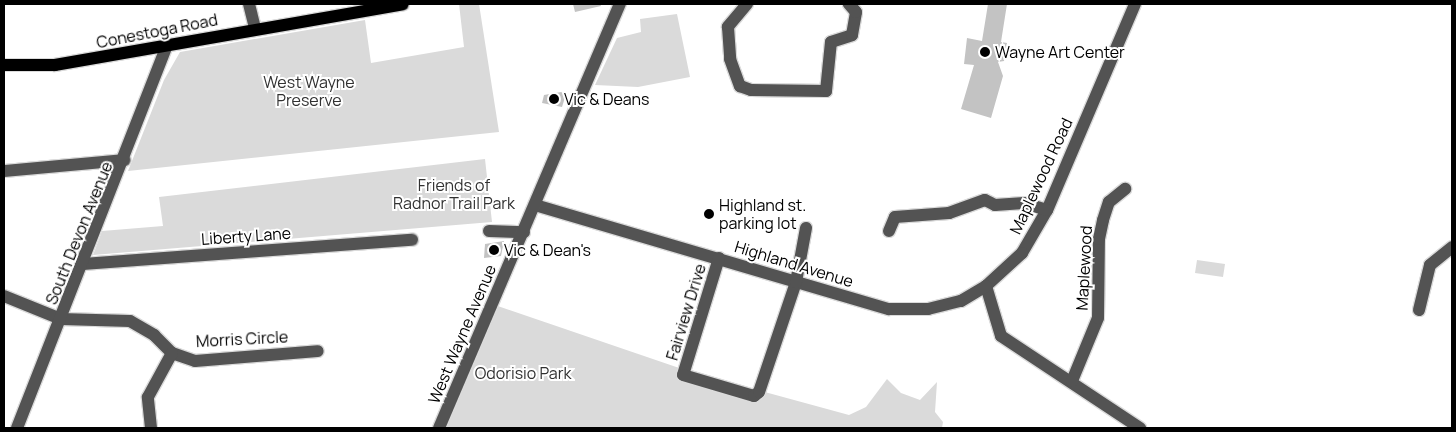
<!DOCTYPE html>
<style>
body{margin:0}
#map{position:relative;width:1456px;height:432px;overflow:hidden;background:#fff;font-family:Manrope,sans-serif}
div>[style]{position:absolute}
.green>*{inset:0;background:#dadada}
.building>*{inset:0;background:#c3c3c3}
.roads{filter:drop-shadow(1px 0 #dbdbdb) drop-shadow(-1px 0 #dbdbdb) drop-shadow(0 1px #dbdbdb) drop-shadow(0 -1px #dbdbdb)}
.minor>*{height:12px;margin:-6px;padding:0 6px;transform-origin:6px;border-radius:6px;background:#535353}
.major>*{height:12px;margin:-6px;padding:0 6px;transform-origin:6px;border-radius:6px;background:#000}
.dots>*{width:14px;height:14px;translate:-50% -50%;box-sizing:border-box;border:2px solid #fff;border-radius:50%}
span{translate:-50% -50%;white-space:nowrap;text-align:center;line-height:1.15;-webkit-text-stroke:4px #fff;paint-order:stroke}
.street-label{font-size:16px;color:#000}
.poi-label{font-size:16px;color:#000}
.left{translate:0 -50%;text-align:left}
.park-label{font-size:16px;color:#313131}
.frame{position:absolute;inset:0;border:5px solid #000;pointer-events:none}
</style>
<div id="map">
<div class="green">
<i style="clip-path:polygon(459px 4px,479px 4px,499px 132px,128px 171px,164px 80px,180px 52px,365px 20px,371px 63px,464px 47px)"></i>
<i style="clip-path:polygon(677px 14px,690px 77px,638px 87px,595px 85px,617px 38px,641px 32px,640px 19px)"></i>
<i style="clip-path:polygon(485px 159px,492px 222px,93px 255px,102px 231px,163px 226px,159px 197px)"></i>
<i style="clip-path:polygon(1197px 260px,1225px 264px,1223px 277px,1195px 273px)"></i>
<i style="clip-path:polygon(492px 304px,685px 370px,849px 415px,866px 407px,887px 379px,901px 393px,920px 400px,937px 382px,935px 412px,943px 422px,942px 428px,439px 428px)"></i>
</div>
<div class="building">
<i style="clip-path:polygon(573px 4px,600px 4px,601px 6px,575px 12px)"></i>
<i style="clip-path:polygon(988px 4px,1007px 4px,1001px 42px,1007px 43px,1004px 61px,998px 62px,1003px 76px,991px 118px,961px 109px,974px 65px,964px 64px,967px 38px,982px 41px)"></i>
<i style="clip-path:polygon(567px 91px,562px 107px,542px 103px,544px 95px)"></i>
<i style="clip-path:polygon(504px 241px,501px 256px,484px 258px,485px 244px)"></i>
</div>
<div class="roads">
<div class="minor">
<i style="left:249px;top:4px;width:25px;rotate:76deg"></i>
<i style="left:747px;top:4px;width:30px;rotate:130deg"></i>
<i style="left:728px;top:27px;width:32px;rotate:86deg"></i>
<i style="left:730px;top:59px;width:29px;rotate:70deg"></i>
<i style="left:740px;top:86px;width:12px;rotate:20deg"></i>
<i style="left:751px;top:90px;width:75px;rotate:0.8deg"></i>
<i style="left:826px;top:91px;width:49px;rotate:-84.2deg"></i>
<i style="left:831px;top:42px;width:22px;rotate:-18deg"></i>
<i style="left:852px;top:35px;width:23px;rotate:-80deg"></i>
<i style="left:856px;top:12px;width:11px;rotate:-131deg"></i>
<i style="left:1135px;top:4px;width:224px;rotate:113.1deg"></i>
<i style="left:1047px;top:210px;width:50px;rotate:120.2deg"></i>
<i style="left:1022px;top:253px;width:49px;rotate:137.5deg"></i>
<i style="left:986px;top:286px;width:52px;rotate:73.3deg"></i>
<i style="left:1001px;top:336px;width:167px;rotate:33.5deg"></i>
<i style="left:4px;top:171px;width:121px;rotate:-5.2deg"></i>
<i style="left:535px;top:205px;width:369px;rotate:16.4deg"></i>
<i style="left:889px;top:309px;width:39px"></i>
<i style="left:928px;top:309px;width:34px;rotate:-14deg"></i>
<i style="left:961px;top:301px;width:29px;rotate:-31deg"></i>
<i style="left:489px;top:231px;width:35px;rotate:2deg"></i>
<i style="left:889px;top:231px;width:15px;rotate:-67deg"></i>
<i style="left:895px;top:217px;width:54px;rotate:-4.2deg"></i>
<i style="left:949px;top:213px;width:38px;rotate:-20deg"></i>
<i style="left:985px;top:200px;width:11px;rotate:27deg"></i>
<i style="left:995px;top:205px;width:29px;rotate:-4deg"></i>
<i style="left:1024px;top:203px;width:24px;rotate:17deg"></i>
<i style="left:719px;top:258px;width:122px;rotate:107.1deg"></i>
<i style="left:683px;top:375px;width:74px;rotate:16.5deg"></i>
<i style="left:754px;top:396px;width:6px;rotate:-39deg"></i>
<i style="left:759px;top:392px;width:116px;rotate:-71.4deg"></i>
<i style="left:796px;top:282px;width:55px;rotate:-79.5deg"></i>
<i style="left:82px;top:264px;width:331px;rotate:-4.2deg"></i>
<i style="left:4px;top:296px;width:61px;rotate:22deg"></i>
<i style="left:61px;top:319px;width:69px;rotate:1.7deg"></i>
<i style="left:130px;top:321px;width:28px;rotate:30deg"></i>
<i style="left:154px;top:335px;width:25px;rotate:45deg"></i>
<i style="left:172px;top:353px;width:24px;rotate:19deg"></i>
<i style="left:195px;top:361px;width:123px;rotate:-4.6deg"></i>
<i style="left:1419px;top:310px;width:46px;rotate:-76.3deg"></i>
<i style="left:1430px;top:265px;width:28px;rotate:-39deg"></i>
<i style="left:1072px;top:381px;width:68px;rotate:-67.6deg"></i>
<i style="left:1098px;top:318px;width:79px;rotate:-89.3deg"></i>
<i style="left:1099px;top:239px;width:19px;rotate:-78deg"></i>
<i style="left:1103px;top:220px;width:19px;rotate:-72deg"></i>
<i style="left:1109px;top:202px;width:21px;rotate:-39deg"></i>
<i style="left:17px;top:428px;width:408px;rotate:-68.6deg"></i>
<i style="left:151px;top:428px;width:31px;rotate:-96deg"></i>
<i style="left:148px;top:397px;width:50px;rotate:-61.4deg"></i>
<i style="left:439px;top:428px;width:461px;rotate:-66.9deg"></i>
</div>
<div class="major">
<i style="left:4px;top:65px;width:51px"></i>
<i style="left:55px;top:65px;width:353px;rotate:-9.9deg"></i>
</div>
</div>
<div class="dots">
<i style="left:985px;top:52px;background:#000"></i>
<i style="left:554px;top:99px;background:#000"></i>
<i style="left:709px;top:214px;background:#000"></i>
<i style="left:494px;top:250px;background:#000"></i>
</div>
<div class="street-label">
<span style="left:157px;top:31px;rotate:-11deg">Conestoga Road</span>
<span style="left:1041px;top:176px;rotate:-65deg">Maplewood Road</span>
<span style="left:79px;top:233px;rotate:-68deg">South Devon Avenue</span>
<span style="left:246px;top:236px;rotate:-4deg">Liberty Lane</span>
<span style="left:794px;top:264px;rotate:17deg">Highland Avenue</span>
<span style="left:1084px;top:268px;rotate:-87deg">Maplewood</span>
<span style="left:686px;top:312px;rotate:-73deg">Fairview Drive</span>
<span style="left:462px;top:334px;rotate:-67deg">West Wayne Avenue</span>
<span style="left:242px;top:339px;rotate:-3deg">Morris Circle</span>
</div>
<div class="poi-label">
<span class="left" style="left:995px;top:52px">Wayne Art Center</span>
<span class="left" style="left:564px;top:99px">Vic &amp; Deans</span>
<span class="left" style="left:719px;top:214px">Highland st.<br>parking lot</span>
<span class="left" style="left:504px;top:250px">Vic &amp; Dean's</span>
</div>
<div class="park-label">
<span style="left:309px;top:91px">West Wayne<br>Preserve</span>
<span style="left:454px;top:194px">Friends of<br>Radnor Trail Park</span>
<span style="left:523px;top:373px">Odorisio Park</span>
</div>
<div class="frame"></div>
</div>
